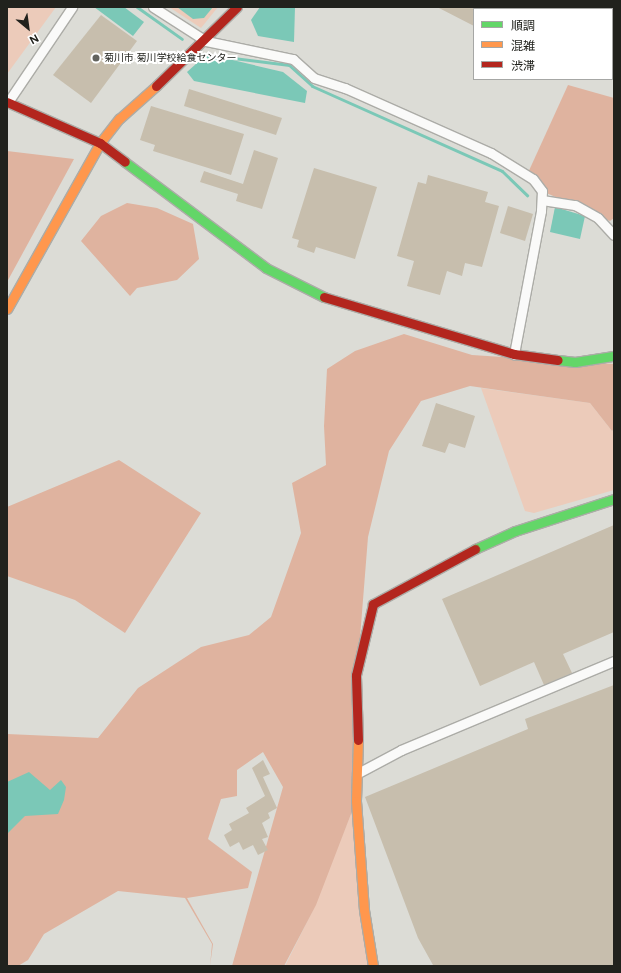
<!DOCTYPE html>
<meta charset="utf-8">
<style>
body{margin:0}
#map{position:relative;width:621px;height:973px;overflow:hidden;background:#dcdcd6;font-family:Figtree,"Noto Sans JP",sans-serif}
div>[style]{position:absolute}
.green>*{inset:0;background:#eccbba}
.forest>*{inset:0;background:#dfb39f}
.water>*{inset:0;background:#7bc8b7}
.stream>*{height:3px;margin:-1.5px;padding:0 1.5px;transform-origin:1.5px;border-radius:1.5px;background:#7bc8b7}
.building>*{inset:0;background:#c7bead}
.roads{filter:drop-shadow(1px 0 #acaca7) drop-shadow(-1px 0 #acaca7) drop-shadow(0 1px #acaca7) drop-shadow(0 -1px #acaca7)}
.street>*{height:9px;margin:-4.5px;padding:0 4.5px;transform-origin:4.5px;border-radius:4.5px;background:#fafaf9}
.fast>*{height:9px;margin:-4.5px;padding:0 4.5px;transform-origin:4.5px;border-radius:4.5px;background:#63d668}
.slow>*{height:9px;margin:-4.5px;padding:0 4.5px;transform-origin:4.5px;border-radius:4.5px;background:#ff974d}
.jam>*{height:9px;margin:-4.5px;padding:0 4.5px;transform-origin:4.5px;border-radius:4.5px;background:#b3261e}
.dots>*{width:11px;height:11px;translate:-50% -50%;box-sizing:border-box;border:2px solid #fff;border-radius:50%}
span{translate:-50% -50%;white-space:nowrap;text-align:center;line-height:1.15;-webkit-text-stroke:4px #fff;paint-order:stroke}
.poi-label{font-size:10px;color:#21221d}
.left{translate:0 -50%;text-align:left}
.frame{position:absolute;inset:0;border:8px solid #21221d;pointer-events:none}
.legend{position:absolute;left:473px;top:8px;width:140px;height:72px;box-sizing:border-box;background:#fff;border:1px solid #a6a7a5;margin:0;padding:5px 7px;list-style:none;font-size:12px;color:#21221d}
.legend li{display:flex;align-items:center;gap:8px;height:20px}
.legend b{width:20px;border:1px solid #a6a7a5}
.north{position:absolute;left:8px;top:8px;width:40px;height:40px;-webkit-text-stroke:3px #fff;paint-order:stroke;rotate:151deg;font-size:11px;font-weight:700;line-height:16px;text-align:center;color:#21221d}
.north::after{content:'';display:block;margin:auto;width:14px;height:18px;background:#21221d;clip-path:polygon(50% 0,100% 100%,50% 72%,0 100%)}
</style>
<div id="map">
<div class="green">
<i style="clip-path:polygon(7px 7px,56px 7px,7px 74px)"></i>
<i style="clip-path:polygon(169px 7px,218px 7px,201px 28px)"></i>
<i style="clip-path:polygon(481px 388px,590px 403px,612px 431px,614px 429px,614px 490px,534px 513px,525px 511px)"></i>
<i style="clip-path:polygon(356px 801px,369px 966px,285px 966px,312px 912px)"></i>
</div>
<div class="forest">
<i style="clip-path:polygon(568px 85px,614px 98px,614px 218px,610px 221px,542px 191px,527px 175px)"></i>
<i style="clip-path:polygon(7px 151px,74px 159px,7px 282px)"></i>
<i style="clip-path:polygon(127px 203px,157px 208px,193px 224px,199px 259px,177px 280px,137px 288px,130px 296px,81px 241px,101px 216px)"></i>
<i style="clip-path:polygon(404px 334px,472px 355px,614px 364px,614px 429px,612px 431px,590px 403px,470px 386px,421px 401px,389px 451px,368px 537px,356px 688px,356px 801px,316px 905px,284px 966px,232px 966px,283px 787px,263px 752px,237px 770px,237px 796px,221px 799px,208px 839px,252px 872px,248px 888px,187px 898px,213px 944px,210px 966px,212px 944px,185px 898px,118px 891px,44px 934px,28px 960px,18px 966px,7px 966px,7px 734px,98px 738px,138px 688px,201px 647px,249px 635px,271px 617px,301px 533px,292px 483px,326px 465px,324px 426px,327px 369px,355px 351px)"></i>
<i style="clip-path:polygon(119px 460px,201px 513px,125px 633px,75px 600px,7px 576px,7px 507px)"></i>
</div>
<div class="water">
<i style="clip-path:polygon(94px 7px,124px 7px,144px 22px,133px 36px)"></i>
<i style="clip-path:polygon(177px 7px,213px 7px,204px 18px,193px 19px)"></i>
<i style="clip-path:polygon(260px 7px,295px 7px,294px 42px,258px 36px,251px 20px)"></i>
<i style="clip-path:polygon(207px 54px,283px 72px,307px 91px,305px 103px,194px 81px,187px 72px)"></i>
<i style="clip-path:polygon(555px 207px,585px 216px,580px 239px,550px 232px)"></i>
<i style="clip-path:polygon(29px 772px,50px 790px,61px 780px,66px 787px,64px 800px,58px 814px,25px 816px,7px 834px,7px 782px)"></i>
</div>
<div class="stream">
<i style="left:137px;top:7px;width:55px;rotate:35.4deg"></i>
<i style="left:217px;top:56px;width:73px;rotate:7.1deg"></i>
<i style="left:289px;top:65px;width:31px;rotate:42deg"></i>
<i style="left:312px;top:86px;width:208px;rotate:24.1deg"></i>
<i style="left:502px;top:171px;width:35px;rotate:44deg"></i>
</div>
<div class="building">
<i style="clip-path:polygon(437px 7px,531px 7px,474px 9px,474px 26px)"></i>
<i style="clip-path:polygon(101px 15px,137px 41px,91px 103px,53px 75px)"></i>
<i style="clip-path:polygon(189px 89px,282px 118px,276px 135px,184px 106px)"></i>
<i style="clip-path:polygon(151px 106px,244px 134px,231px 175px,153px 151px,155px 145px,140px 140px)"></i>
<i style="clip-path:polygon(254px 150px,278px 158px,262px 209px,236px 201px,238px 194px,200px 182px,204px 171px,243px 184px)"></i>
<i style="clip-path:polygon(314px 168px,377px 187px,355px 259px,316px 247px,314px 253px,297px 247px,299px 240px,292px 238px)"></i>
<i style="clip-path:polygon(428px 175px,488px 192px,485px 202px,499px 206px,482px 267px,465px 263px,462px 276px,447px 271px,440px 295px,407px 286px,414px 261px,397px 256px,418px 182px,426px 184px)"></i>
<i style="clip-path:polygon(508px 206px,533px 214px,525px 241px,500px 233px)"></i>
<i style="clip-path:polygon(436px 403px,475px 416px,465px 448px,449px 443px,445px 453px,422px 446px)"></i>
<i style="clip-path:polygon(614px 525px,614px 632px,563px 654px,572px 673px,544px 685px,534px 662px,480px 686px,442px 599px)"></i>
<i style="clip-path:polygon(614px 685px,614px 966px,433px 965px,418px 938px,365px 797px,528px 729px,525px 719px)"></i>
<i style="clip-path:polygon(263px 760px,270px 774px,263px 777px,277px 808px,268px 813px,270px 818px,262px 823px,268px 837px,262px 839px,268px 850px,258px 855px,253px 845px,243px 850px,239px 842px,230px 847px,224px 835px,232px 830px,229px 824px,249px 813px,246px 808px,265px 796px,252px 768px)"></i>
</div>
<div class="roads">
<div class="street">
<i style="left:153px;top:7px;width:63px;rotate:32.7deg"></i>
<i style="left:206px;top:41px;width:89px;rotate:11.7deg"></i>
<i style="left:293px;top:59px;width:28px;rotate:42deg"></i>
<i style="left:314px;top:78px;width:33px;rotate:18deg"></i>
<i style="left:345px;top:88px;width:160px;rotate:24deg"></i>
<i style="left:491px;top:153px;width:49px;rotate:31.8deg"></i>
<i style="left:533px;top:179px;width:15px;rotate:53deg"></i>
<i style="left:542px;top:191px;width:20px;rotate:93deg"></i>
<i style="left:541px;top:211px;width:146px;rotate:100.7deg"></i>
<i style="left:8px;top:102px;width:115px;rotate:-56deg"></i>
<i style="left:542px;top:200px;width:33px;rotate:9deg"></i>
<i style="left:575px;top:205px;width:26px;rotate:29deg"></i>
<i style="left:598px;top:218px;width:23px;rotate:47deg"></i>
<i style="left:358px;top:773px;width:49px;rotate:-28.1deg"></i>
<i style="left:401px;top:750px;width:231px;rotate:-22.7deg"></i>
</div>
<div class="fast">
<i style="left:125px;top:162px;width:176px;rotate:36.9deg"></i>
<i style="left:266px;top:268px;width:65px;rotate:26.6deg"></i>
<i style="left:558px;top:360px;width:17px;rotate:7deg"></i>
<i style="left:575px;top:362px;width:39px;rotate:-9deg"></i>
<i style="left:475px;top:549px;width:44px;rotate:-24.2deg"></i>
<i style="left:515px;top:531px;width:104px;rotate:-17.9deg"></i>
</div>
<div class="slow">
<i style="left:7px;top:309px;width:190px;rotate:-60.7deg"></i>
<i style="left:100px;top:143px;width:31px;rotate:-52deg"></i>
<i style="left:119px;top:119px;width:50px;rotate:-41.7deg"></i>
<i style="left:358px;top:740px;width:61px;rotate:91.9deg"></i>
<i style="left:356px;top:801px;width:109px;rotate:85.8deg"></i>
<i style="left:364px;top:910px;width:57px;rotate:80.9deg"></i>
</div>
<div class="jam">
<i style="left:156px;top:86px;width:113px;rotate:-44.3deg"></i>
<i style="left:7px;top:102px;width:102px;rotate:23.8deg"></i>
<i style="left:100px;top:143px;width:31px;rotate:37deg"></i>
<i style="left:324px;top:297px;width:198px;rotate:16.7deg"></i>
<i style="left:514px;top:354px;width:44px;rotate:7.8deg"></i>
<i style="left:358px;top:740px;width:65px;rotate:-91.8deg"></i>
<i style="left:356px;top:675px;width:73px;rotate:-76.5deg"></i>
<i style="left:373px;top:604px;width:116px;rotate:-28.3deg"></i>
</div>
</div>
<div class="dots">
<i style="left:96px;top:58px;background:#62635e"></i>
</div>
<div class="poi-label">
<span class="left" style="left:104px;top:58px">菊川市 菊川学校給食センター</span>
</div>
<div class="frame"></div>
<ul class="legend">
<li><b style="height:5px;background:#63d668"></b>順調</li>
<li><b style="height:5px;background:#ff974d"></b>混雑</li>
<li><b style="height:5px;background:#b3261e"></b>渋滞</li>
</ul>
<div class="north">N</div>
</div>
